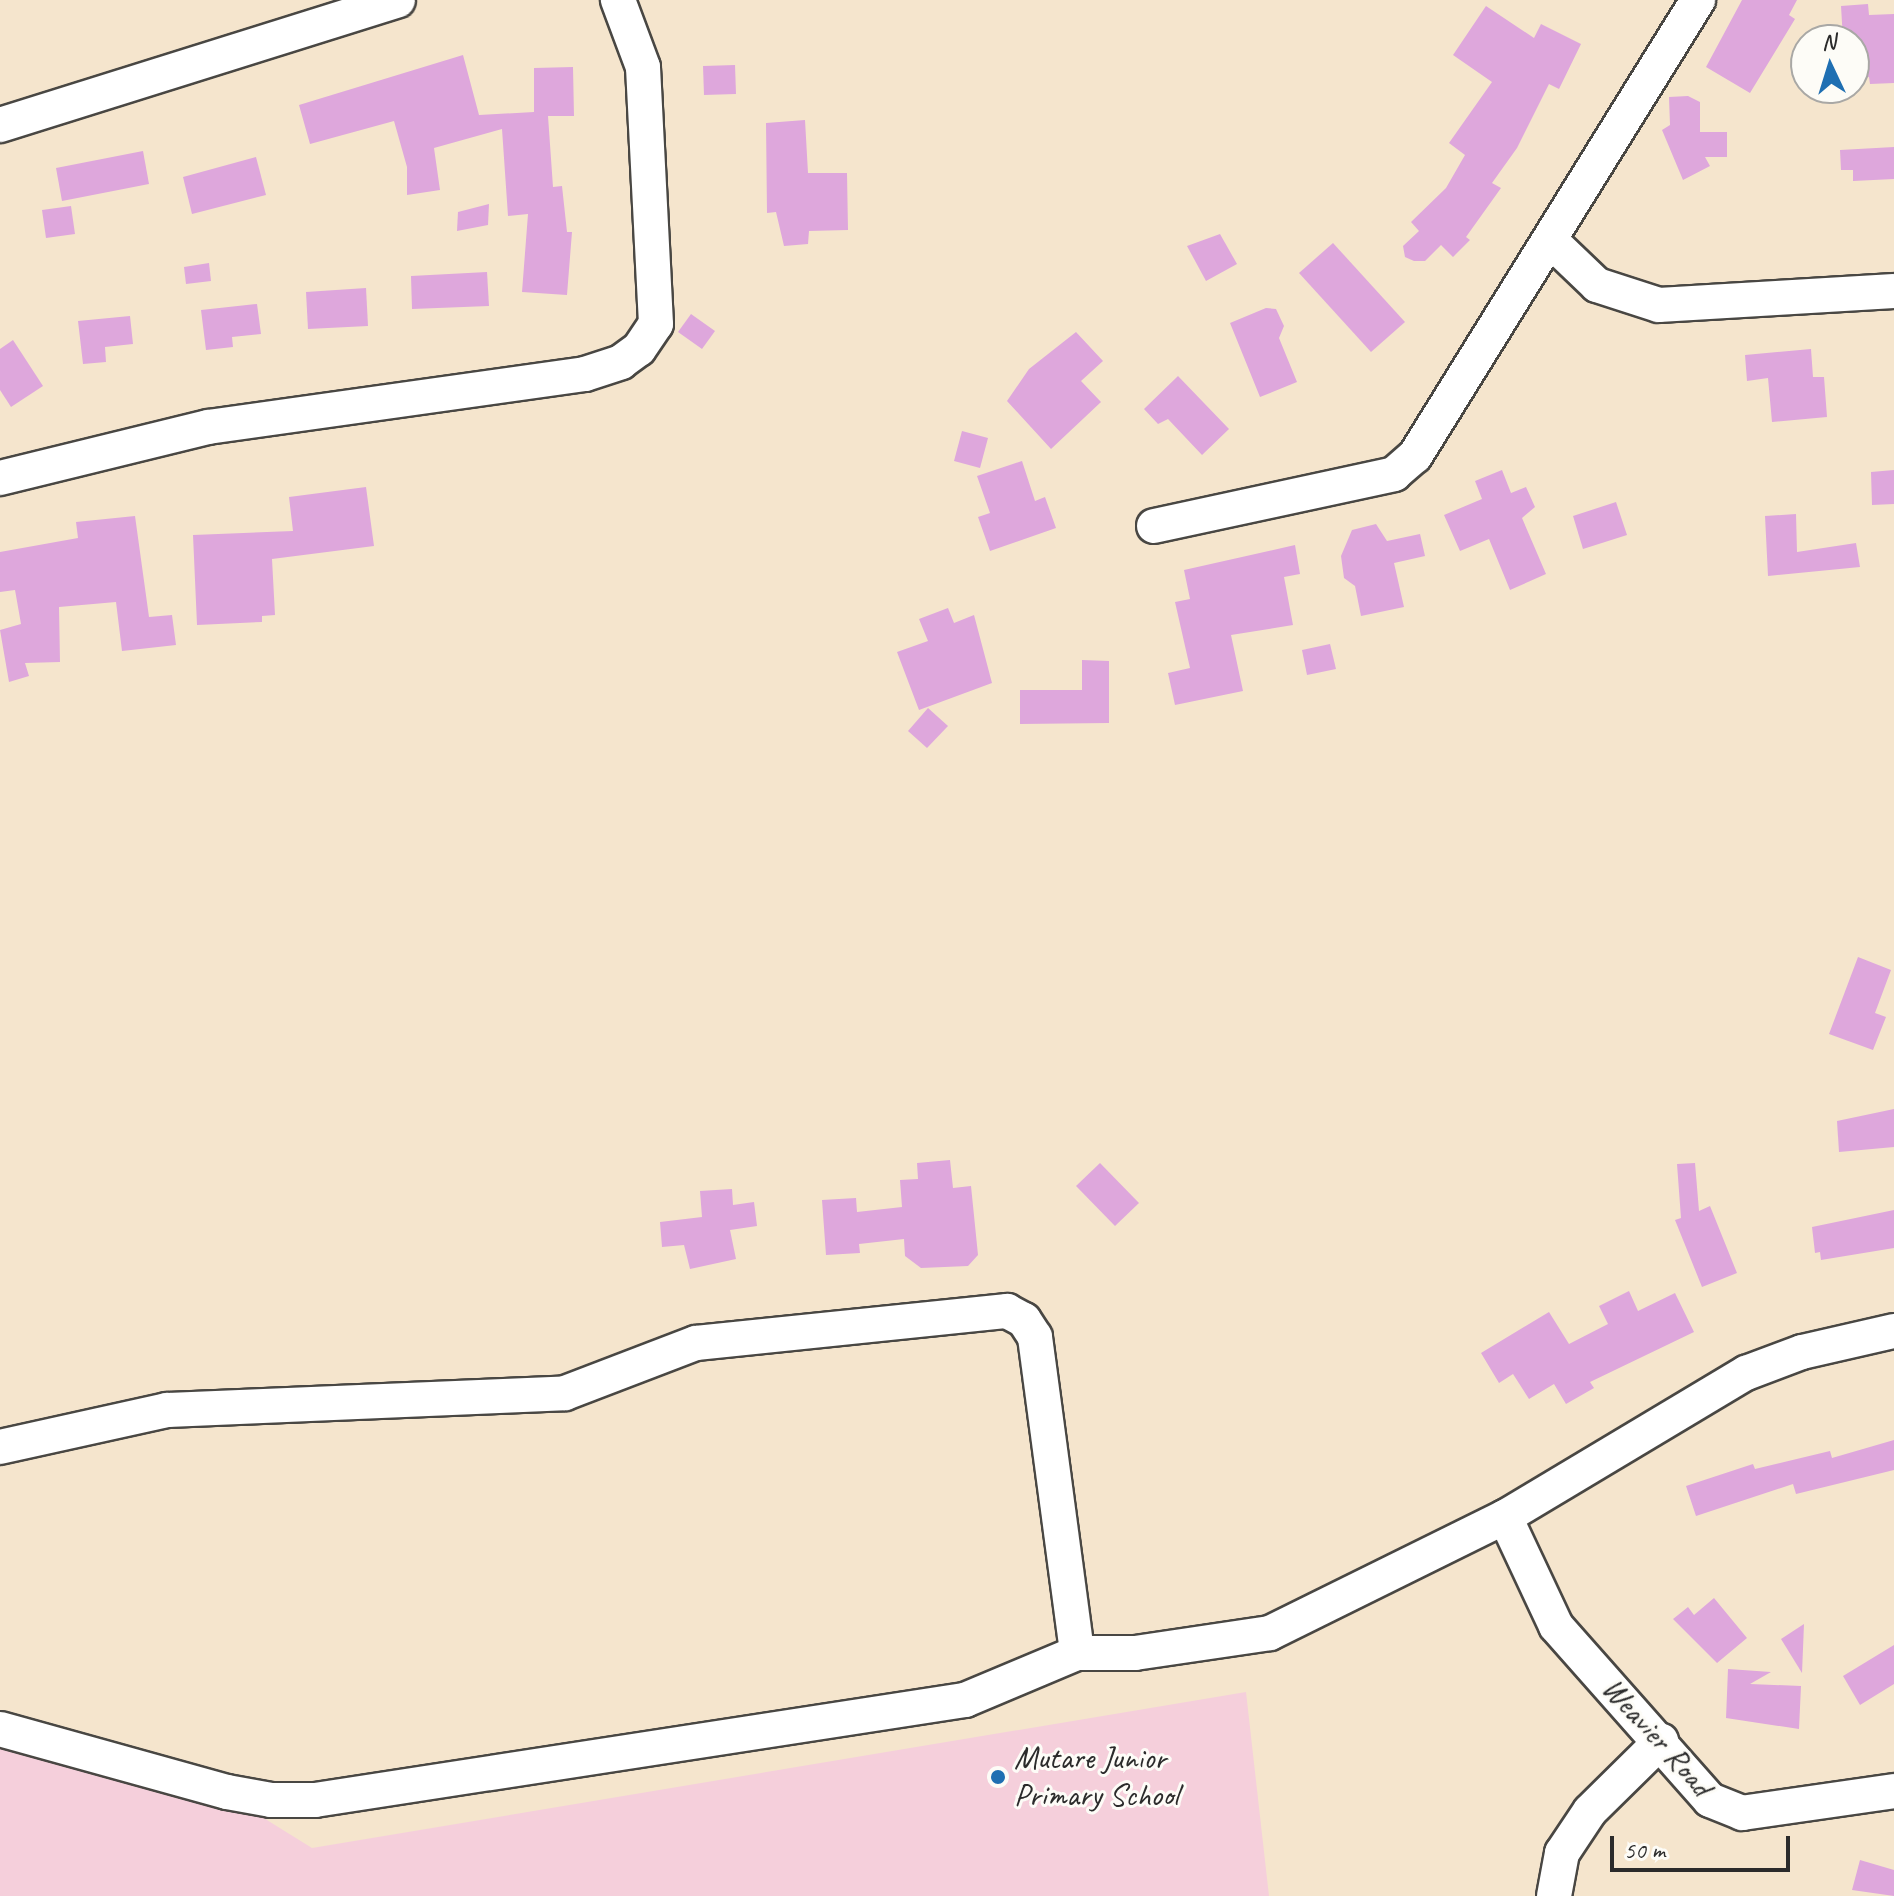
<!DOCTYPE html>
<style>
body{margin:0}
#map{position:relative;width:1894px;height:1896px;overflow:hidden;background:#f5e5cd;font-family:Caveat,sans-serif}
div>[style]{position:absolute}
.built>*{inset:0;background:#f5cfdb}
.building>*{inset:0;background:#dea7dc}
.roads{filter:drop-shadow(2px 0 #494743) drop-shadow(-2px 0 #494743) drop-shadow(0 2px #494743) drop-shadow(0 -2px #494743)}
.minor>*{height:34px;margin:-17px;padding:0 17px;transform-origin:17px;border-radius:17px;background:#fff}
.dots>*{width:22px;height:22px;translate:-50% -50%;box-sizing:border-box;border:4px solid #fdfcf7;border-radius:50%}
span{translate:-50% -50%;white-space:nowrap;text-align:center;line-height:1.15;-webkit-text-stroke:6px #fdfcf7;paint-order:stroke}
.street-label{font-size:32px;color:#2b2b2b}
.poi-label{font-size:32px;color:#2b2b2b}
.left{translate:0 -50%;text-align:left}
.north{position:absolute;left:1790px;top:24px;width:80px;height:80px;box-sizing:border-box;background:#fdfcf7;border:2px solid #a9a8a5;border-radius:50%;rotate:356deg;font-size:22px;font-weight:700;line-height:32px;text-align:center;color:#2b2b2b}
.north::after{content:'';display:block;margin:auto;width:28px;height:36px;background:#1f6fb2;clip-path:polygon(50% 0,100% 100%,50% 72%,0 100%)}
.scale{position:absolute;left:1610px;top:1836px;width:180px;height:36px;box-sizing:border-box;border:4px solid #2b2b2b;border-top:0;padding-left:10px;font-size:24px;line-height:28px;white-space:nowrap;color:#2b2b2b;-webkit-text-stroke:6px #fdfcf7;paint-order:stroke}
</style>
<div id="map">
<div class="built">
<i style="clip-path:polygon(1246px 1692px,1269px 1896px,0 1896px,0 1746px,246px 1807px,312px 1848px)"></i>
</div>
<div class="building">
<i style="clip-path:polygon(1742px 0,1797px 0,1789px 15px,1795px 19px,1750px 93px,1706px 67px)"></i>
<i style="clip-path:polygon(1868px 4px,1869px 15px,1894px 14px,1894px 83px,1870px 84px,1869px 77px,1854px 78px,1854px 40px,1843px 40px,1841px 6px)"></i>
<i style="clip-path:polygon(1486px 6px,1534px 38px,1541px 24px,1581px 44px,1559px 89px,1549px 84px,1517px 148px,1492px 183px,1501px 188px,1466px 237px,1470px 240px,1453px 257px,1441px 245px,1425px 261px,1414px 261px,1405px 257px,1403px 246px,1419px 231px,1411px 222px,1446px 188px,1465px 155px,1449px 143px,1492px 82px,1453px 55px)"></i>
<i style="clip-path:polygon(463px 55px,479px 115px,534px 112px,534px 68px,573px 67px,574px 116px,548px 116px,553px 187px,562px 186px,567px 232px,572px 232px,567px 295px,522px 292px,528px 214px,508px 216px,502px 129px,434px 148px,440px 190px,407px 195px,407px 167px,394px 121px,310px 144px,299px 105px)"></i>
<i style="clip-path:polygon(735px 65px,736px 94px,704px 95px,703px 66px)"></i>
<i style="clip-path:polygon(1688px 96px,1700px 102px,1700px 132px,1727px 132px,1727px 157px,1705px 157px,1710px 166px,1683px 180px,1662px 130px,1670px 125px,1669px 97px)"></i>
<i style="clip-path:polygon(805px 120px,808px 173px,847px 173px,848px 230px,809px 231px,808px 244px,784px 246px,776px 212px,767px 213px,766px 123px)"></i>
<i style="clip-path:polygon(1894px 147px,1894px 179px,1853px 181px,1853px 170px,1841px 170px,1840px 150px)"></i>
<i style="clip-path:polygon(143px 151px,149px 184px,62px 201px,56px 168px)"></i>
<i style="clip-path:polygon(256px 157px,266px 195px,192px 214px,183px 177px)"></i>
<i style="clip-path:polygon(489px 204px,488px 225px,457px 231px,458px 212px)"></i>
<i style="clip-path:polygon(71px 206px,75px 234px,46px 238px,42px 210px)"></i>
<i style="clip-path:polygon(1220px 234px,1237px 264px,1206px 281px,1187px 246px)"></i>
<i style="clip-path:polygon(1333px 243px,1405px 322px,1371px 352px,1299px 273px)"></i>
<i style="clip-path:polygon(209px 263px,211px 281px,186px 284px,184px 267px)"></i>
<i style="clip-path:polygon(487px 272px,489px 306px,412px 309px,411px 276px)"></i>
<i style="clip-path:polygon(366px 288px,368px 326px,308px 329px,306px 292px)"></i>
<i style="clip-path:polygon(257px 304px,261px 334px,232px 337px,233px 347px,206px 350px,201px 310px)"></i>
<i style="clip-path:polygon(1266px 308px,1276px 309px,1284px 326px,1279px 338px,1297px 382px,1260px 397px,1230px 323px)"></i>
<i style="clip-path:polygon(691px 314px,715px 331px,702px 349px,678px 332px)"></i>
<i style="clip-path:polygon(130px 316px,133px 344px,105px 347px,106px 362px,83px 364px,78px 321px)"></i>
<i style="clip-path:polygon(1076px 332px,1103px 361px,1081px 381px,1101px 402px,1051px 449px,1007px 401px,1029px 369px)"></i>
<i style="clip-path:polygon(13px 340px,43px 386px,11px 407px,0 390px,0 349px)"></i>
<i style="clip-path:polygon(1811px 349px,1813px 377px,1824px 377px,1827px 417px,1772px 422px,1768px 378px,1747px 381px,1745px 355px)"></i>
<i style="clip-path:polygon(1178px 376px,1229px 429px,1202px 455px,1168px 419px,1158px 424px,1144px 409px)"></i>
<i style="clip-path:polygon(962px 431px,988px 438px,980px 468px,954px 461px)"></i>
<i style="clip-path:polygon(1022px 461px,1035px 501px,1045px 497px,1056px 528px,990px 551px,978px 517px,990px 513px,977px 476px)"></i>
<i style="clip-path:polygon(1502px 470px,1511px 493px,1526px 487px,1535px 507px,1522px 518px,1546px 574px,1510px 590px,1489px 539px,1460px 551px,1444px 515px,1482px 499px,1475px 481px)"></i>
<i style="clip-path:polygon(1894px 470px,1894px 504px,1872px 505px,1871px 472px)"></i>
<i style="clip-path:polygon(366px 487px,374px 546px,272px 559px,275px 615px,262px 616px,262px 622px,197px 625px,193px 535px,293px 531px,289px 497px)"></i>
<i style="clip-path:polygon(1616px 502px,1627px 535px,1583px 549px,1573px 516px)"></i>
<i style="clip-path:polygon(1796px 514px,1797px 552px,1856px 543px,1860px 567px,1768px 576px,1765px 516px)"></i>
<i style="clip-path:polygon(135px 516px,149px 617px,172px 615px,176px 645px,122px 651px,116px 602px,59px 607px,60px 662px,25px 663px,29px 676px,9px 682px,0 630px,21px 624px,15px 590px,0 592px,0 552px,78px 538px,76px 522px)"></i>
<i style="clip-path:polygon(1376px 524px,1387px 541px,1420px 534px,1425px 556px,1394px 563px,1404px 607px,1361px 616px,1355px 586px,1344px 578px,1341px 556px,1352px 530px)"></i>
<i style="clip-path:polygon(1295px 545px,1300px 574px,1284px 577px,1293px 625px,1231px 635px,1243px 691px,1175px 705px,1168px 673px,1190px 668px,1175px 602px,1190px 599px,1184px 570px)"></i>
<i style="clip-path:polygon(948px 608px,954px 623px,974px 615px,992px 683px,919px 710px,897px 652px,928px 641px,919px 619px)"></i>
<i style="clip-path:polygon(1330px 644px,1336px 669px,1307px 675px,1302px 650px)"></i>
<i style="clip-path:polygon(1082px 660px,1109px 661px,1109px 723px,1020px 724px,1020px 690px,1082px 690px)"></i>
<i style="clip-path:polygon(928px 708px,948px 726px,927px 748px,908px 731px)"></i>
<i style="clip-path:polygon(1858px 957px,1891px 970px,1875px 1013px,1886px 1017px,1873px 1050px,1829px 1034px)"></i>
<i style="clip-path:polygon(1894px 1109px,1894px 1147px,1839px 1152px,1837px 1121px)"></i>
<i style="clip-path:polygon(950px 1160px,953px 1188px,971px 1186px,978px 1255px,968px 1266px,921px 1268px,905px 1256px,904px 1239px,859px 1244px,860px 1253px,826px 1255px,822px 1200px,856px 1198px,857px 1212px,902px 1207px,900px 1180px,918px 1179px,917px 1163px)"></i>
<i style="clip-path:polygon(1100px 1163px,1139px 1203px,1115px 1226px,1076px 1186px)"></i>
<i style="clip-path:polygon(1695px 1163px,1699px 1211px,1710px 1206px,1737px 1273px,1702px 1287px,1675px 1220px,1681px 1218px,1677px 1164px)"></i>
<i style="clip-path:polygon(732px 1189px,733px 1205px,754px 1202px,757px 1226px,730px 1230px,736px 1259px,690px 1269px,684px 1245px,662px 1247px,660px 1222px,702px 1217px,700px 1191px)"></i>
<i style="clip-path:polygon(1894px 1210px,1894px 1248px,1821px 1260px,1820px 1252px,1815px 1253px,1812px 1227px)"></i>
<i style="clip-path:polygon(1629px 1291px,1638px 1311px,1675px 1293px,1694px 1332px,1590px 1382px,1594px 1388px,1566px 1404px,1554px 1384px,1529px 1399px,1513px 1374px,1499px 1383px,1481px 1353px,1549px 1312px,1569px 1344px,1608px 1324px,1599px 1306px)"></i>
<i style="clip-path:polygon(1894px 1440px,1894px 1470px,1796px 1494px,1793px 1484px,1696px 1516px,1686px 1486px,1753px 1464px,1755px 1469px,1830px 1451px,1832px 1458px)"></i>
<i style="clip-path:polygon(1714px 1598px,1747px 1638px,1717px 1663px,1673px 1619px,1688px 1607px,1694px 1615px)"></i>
<i style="clip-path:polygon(1804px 1624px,1802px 1673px,1781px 1639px)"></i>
<i style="clip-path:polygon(1894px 1645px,1894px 1684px,1860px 1705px,1843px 1676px)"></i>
<i style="clip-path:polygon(1728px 1669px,1771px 1672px,1750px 1684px,1801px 1686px,1799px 1729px,1726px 1718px)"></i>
<i style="clip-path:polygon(1860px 1860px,1894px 1870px,1894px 1896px,1852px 1890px)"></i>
</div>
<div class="roads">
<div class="minor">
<i style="left:0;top:125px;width:417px;rotate:-17.4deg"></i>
<i style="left:1551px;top:241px;width:64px;rotate:43.7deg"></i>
<i style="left:1597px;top:285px;width:65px;rotate:17.9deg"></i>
<i style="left:1659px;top:305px;width:235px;rotate:-3.4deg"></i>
<i style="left:0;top:478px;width:214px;rotate:-13.8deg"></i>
<i style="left:208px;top:427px;width:381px;rotate:-8deg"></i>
<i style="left:585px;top:374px;width:38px;rotate:-18deg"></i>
<i style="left:621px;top:362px;width:22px;rotate:-36deg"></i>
<i style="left:639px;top:349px;width:30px;rotate:-56deg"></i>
<i style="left:656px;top:324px;width:257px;rotate:-92.9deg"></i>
<i style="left:643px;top:67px;width:72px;rotate:-110.5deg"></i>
<i style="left:1154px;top:526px;width:246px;rotate:-12.2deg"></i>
<i style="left:1394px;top:474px;width:28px;rotate:-41deg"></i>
<i style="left:1415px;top:456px;width:537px;rotate:-58.18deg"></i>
<i style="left:0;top:1447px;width:171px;rotate:-12.5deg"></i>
<i style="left:167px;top:1410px;width:398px;rotate:-2.4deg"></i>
<i style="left:565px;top:1393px;width:140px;rotate:-20.9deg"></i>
<i style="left:696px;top:1343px;width:313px;rotate:-5.9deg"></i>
<i style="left:1007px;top:1311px;width:19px;rotate:28deg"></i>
<i style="left:1024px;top:1320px;width:20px;rotate:57deg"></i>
<i style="left:1035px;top:1337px;width:319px;rotate:82.4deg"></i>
<i style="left:1505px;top:1517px;width:120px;rotate:64.9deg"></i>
<i style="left:1556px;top:1626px;width:232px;rotate:48.5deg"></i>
<i style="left:1710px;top:1800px;width:35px;rotate:22deg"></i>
<i style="left:1742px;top:1813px;width:154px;rotate:-8.2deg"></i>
<i style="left:0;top:1729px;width:236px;rotate:15.5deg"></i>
<i style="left:227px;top:1792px;width:45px;rotate:10.3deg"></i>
<i style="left:271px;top:1800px;width:44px"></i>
<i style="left:315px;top:1800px;width:658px;rotate:-8.75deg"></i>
<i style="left:965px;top:1700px;width:121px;rotate:-22.8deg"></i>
<i style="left:1077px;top:1653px;width:58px"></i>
<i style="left:1135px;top:1653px;width:136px;rotate:-8.4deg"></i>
<i style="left:1270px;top:1633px;width:262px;rotate:-26.3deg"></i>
<i style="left:1505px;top:1517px;width:281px;rotate:-30.9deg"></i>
<i style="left:1746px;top:1373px;width:60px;rotate:-20.6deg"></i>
<i style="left:1802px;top:1352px;width:94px;rotate:-12.9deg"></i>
<i style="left:1554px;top:1896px;width:44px;rotate:-79.5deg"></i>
<i style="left:1562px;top:1853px;width:50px;rotate:-56.3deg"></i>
<i style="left:1590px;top:1811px;width:100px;rotate:-44.6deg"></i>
</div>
</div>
<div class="dots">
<i style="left:998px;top:1777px;background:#1f6fb2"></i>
</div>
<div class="street-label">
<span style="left:1657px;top:1737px;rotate:48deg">Weavier Road</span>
</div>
<div class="poi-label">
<span class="left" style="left:1014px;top:1777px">Mutare Junior<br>Primary School</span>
</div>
<div class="north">N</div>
<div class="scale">50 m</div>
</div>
